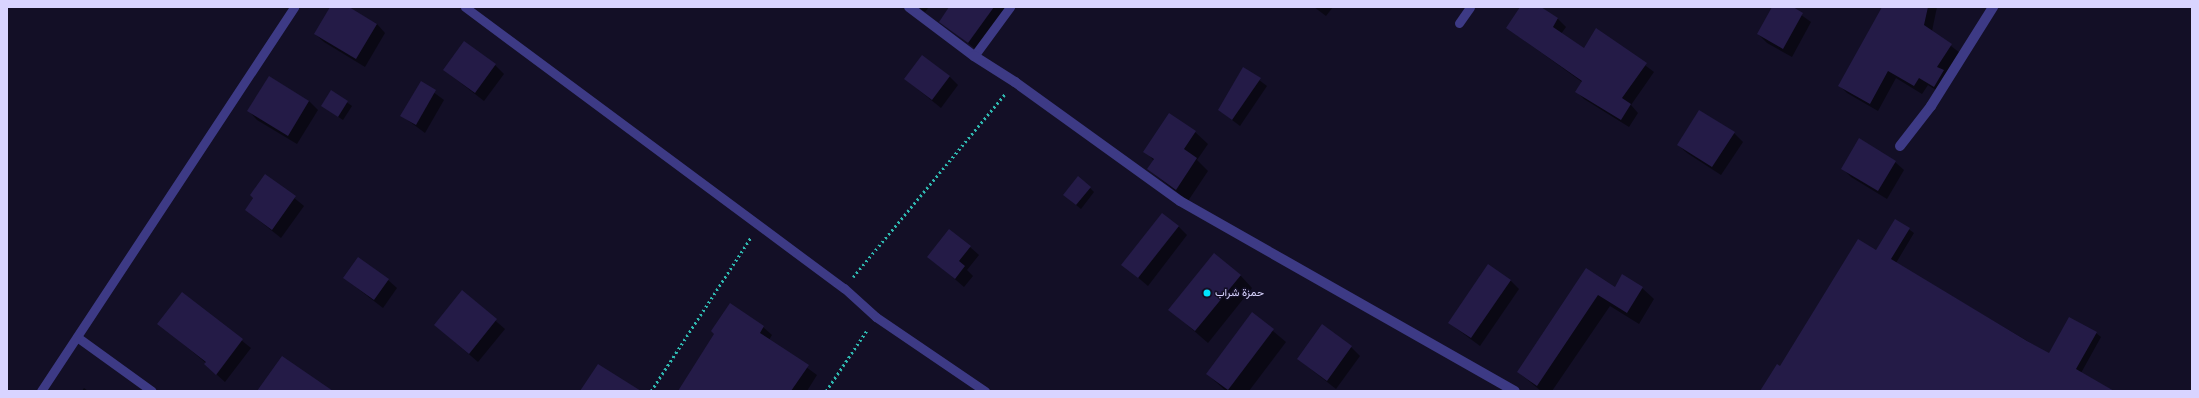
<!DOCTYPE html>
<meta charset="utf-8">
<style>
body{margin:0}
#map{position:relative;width:2199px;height:398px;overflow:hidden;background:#130f26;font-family:"Fira Sans Condensed",Vazirmatn,sans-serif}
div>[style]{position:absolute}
.shadow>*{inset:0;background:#0007}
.building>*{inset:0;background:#241b47}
.path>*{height:2.5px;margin-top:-1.25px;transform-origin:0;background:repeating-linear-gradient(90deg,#2fb8b0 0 2px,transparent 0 5px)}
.service>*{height:9px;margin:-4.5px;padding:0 4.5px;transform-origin:4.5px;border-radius:4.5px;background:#3d3a85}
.minor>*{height:10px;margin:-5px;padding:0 5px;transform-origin:5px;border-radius:5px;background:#3d3a85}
.dots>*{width:11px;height:11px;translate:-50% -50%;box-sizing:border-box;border:2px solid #130f26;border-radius:50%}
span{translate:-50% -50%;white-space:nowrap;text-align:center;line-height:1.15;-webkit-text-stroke:3px #130f26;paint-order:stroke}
.poi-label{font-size:11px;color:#d9d4ff}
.left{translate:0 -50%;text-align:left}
.frame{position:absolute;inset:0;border:8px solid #d9d4ff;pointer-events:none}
</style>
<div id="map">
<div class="shadow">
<i style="clip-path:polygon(331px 7px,347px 7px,377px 24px,385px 33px,365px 67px,324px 42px,315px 34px)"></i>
<i style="clip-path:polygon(918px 7px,929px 7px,925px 12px)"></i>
<i style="clip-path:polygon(951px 7px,1008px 7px,978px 51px,940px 21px)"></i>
<i style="clip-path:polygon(1314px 7px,1333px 7px,1326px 16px)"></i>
<i style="clip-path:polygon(1521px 7px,1539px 7px,1558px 19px,1566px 27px,1561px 34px,1584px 50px,1597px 29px,1654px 72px,1631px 105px,1638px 113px,1629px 127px,1584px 99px,1577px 92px,1582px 82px,1507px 28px)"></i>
<i style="clip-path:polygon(1773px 7px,1790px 7px,1811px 22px,1792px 57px,1767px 43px,1758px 34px)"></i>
<i style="clip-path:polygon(1884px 7px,1937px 7px,1932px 31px,1960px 53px,1942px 94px,1928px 85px,1922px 94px,1896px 78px,1878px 111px,1847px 93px,1839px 85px)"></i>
<i style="clip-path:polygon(495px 65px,504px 74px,484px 101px,444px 70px)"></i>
<i style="clip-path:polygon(1243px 68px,1267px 86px,1240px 126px,1219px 110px)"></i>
<i style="clip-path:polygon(949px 76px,958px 85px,941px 108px,905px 79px)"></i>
<i style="clip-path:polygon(421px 83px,444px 100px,425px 133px,402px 116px)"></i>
<i style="clip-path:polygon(331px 91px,352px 106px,343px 120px,322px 106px)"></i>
<i style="clip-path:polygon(309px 101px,318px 110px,297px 144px,257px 120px,249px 111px)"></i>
<i style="clip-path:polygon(1169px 115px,1195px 132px,1208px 144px,1197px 160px,1208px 171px,1188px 201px,1148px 169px,1154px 161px,1145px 151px)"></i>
<i style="clip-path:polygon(1734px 133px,1743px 142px,1721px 175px,1687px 153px,1678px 145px)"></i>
<i style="clip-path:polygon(1895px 162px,1904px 170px,1887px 199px,1851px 177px,1842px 168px)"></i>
<i style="clip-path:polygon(266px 175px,304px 206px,281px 238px,246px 210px)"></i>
<i style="clip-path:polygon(1090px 188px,1094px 192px,1081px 209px,1069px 199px)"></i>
<i style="clip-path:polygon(1896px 220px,1914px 233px,1896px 263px,2049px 354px,2096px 333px,2101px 337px,2081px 373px,2112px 391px,1761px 391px,1877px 251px)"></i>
<i style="clip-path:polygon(1178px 226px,1187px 235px,1148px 286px,1123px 265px)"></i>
<i style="clip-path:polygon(970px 247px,979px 255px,967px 270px,973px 276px,964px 287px,928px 256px)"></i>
<i style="clip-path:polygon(1586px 270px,1615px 289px,1642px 288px,1654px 299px,1639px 324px,1610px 306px,1552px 391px,1541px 391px,1518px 372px)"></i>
<i style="clip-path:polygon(1240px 275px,1252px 288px,1208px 343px,1170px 310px)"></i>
<i style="clip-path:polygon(344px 278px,388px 280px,397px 288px,383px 308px)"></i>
<i style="clip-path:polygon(1510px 280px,1519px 289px,1480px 346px,1449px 323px)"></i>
<i style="clip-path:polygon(462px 292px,505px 329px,478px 362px,435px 325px)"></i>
<i style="clip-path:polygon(182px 293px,251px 348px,225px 382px,205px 364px,206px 363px,159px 324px)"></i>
<i style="clip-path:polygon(1253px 314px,1286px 342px,1249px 391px,1226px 391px,1207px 374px)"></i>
<i style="clip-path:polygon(763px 327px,772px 335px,769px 340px,817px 375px,807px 391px,679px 391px)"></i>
<i style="clip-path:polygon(1351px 347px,1360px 356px,1336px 389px,1298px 359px)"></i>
<i style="clip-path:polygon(84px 388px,88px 391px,82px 391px)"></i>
</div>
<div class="building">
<i style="clip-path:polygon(330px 7px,349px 7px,377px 24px,356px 59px,314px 34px)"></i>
<i style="clip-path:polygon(949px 7px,994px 7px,968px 43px,939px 22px)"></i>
<i style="clip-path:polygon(1520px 7px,1541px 7px,1558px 18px,1553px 27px,1584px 48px,1596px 28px,1647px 63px,1622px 98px,1631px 104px,1621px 120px,1575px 92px,1582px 81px,1506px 28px)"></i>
<i style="clip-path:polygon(1772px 7px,1793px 7px,1803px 13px,1783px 49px,1757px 34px)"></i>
<i style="clip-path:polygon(1882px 7px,1928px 7px,1924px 25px,1952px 44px,1937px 67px,1944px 70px,1934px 87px,1919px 78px,1914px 86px,1888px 71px,1870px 104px,1838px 86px)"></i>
<i style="clip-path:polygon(464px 41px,496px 64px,475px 93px,443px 70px)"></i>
<i style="clip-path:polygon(922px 55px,950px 76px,932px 100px,904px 79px)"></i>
<i style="clip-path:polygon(1243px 67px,1261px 78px,1232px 120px,1218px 110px)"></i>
<i style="clip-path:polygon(269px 76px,309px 101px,288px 136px,247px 111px)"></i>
<i style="clip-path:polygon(421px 81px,436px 90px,416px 125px,400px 116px)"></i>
<i style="clip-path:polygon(331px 90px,348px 101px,338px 117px,321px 106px)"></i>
<i style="clip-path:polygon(1699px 110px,1735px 132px,1712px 167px,1677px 145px)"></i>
<i style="clip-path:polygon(1169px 113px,1196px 131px,1184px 149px,1197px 158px,1176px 190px,1147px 169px,1154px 159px,1143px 152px)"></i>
<i style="clip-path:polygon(1859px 138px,1896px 161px,1878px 191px,1841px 169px)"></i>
<i style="clip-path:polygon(265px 174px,296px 196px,272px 230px,245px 210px,253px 198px,250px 195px)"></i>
<i style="clip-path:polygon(1078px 176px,1091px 187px,1076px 205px,1063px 195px)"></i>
<i style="clip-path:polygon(1162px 213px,1179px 226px,1138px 278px,1121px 265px)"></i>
<i style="clip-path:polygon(1895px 219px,1910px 228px,1891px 259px,2027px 341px,2049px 353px,2069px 317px,2097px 332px,2076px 369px,2114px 391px,1760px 391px,1777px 364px,1780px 366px,1858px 239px,1876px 250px)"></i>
<i style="clip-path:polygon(949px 229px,971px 246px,959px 261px,965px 266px,955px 279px,927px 257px)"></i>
<i style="clip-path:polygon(1214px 253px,1241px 275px,1195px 331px,1168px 310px)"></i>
<i style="clip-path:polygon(358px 257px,389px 279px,374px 300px,343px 278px)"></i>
<i style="clip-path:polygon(1488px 264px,1511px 280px,1471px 338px,1448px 323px)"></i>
<i style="clip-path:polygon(1586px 268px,1615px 287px,1622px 274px,1643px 287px,1627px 313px,1598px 295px,1537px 386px,1517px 372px)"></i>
<i style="clip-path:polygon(462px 290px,497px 319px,469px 354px,434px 325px)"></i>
<i style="clip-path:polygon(182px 292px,243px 339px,216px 375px,204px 364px,206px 362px,157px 324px)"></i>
<i style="clip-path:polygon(730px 303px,764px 326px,760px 333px,809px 365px,791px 391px,678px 391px,714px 334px,711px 331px)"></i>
<i style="clip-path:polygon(1252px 312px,1274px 329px,1228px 390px,1206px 374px)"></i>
<i style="clip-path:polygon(1322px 324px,1352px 346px,1327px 381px,1297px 359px)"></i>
<i style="clip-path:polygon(282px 356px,333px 391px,257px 391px)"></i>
<i style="clip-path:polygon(598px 364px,641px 391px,580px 391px)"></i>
</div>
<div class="path">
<i style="left:853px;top:277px;width:239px;rotate:-50.3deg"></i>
<i style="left:651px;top:391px;width:184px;rotate:-57deg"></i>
<i style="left:826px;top:391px;width:73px;rotate:-56.1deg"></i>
</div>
<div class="service">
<i style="left:465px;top:7px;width:472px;rotate:36.6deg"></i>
<i style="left:844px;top:288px;width:43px;rotate:42.2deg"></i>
<i style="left:876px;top:317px;width:132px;rotate:34.2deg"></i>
<i style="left:1459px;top:23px;width:19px;rotate:-55deg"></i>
<i style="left:974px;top:56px;width:61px;rotate:-53.7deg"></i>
<i style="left:77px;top:337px;width:92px;rotate:35.8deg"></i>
<i style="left:41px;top:391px;width:460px;rotate:-56.6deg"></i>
</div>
<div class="minor">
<i style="left:909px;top:7px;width:81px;rotate:37deg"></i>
<i style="left:974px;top:56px;width:49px;rotate:32.4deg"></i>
<i style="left:1015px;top:82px;width:203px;rotate:35.8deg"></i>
<i style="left:1180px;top:201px;width:385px;rotate:29.6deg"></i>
<i style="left:1900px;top:146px;width:51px;rotate:-52.2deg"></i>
<i style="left:1931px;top:106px;width:117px;rotate:-57.9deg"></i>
</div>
<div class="dots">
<i style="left:1207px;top:293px;background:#00e5ff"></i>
</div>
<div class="poi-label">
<span class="left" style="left:1215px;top:293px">حمزة شراب</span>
</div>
<div class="frame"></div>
</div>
